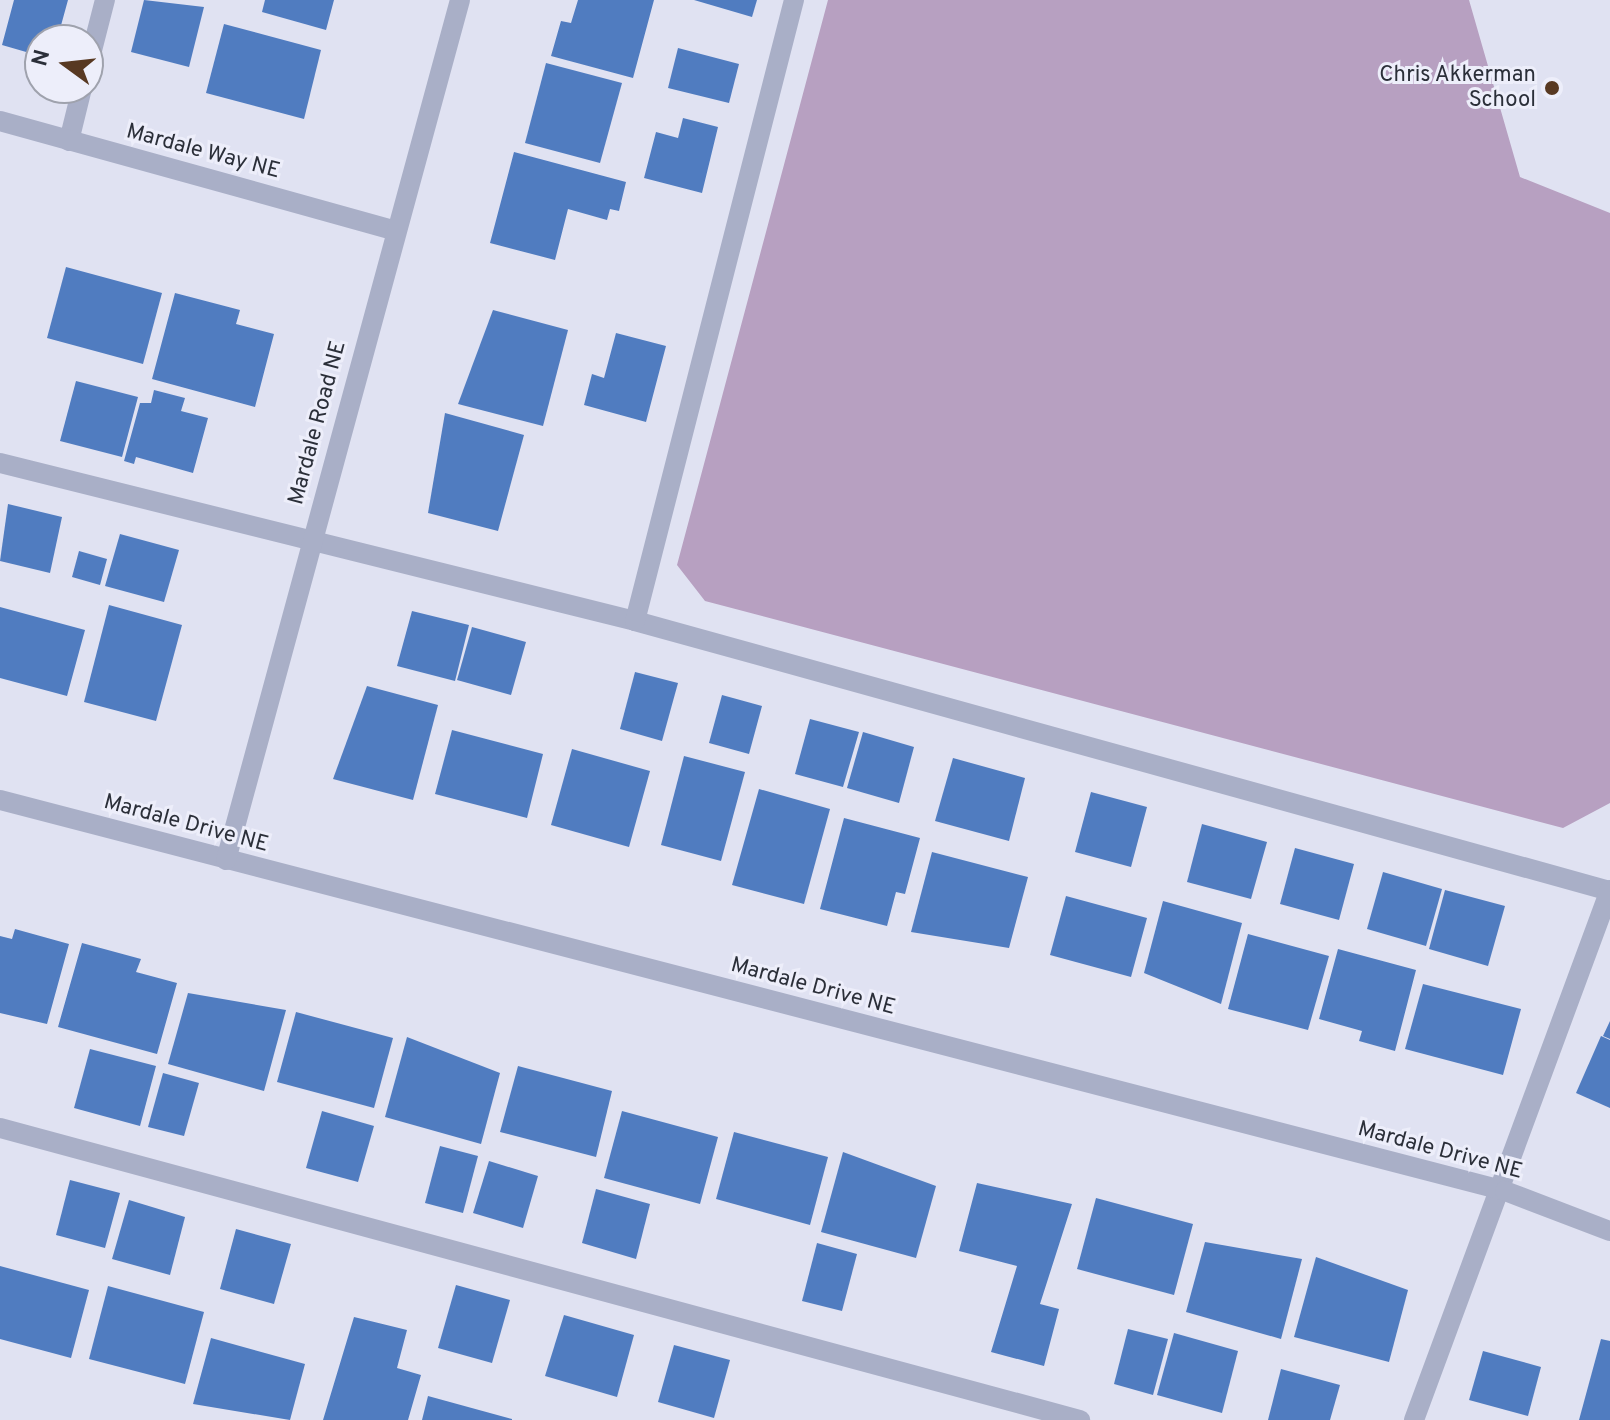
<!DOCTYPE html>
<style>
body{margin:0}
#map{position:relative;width:1610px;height:1420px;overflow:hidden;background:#e0e2f2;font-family:Overpass,sans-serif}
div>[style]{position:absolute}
.green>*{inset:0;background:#b7a0c1}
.building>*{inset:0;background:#507cc0}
.lane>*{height:20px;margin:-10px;padding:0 10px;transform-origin:10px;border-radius:10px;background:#a9afc7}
.street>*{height:20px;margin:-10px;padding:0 10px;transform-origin:10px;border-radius:10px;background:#a9afc7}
.dots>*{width:22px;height:22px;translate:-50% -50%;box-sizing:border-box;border:4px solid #edeefa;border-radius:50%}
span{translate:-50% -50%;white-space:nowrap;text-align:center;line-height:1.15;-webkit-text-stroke:6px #edeefa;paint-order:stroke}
.poi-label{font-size:22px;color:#2b2f39}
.right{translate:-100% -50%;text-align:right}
.street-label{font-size:22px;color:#2b2f39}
.north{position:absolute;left:24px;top:24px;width:80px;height:80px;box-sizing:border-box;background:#edeefa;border:2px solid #9fa2ad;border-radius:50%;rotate:285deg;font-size:22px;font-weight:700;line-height:32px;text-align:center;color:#2b2f39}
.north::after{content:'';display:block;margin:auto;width:28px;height:36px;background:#583922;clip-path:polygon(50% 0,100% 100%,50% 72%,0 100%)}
</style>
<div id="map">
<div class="green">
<i style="clip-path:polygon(828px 0,1469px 0,1520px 177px,1610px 213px,1610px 803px,1563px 828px,705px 601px,677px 565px)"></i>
</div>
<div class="building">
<i style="clip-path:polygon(14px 0,68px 0,57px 40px,40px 40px,40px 56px,2px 45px)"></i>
<i style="clip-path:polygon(144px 0,204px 7px,189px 67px,131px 52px)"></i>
<i style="clip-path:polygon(265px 0,334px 0,326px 30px,262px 12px)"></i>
<i style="clip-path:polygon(578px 0,654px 0,633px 78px,551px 56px,561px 21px,571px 23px)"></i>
<i style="clip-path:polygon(694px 0,757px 0,752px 17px)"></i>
<i style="clip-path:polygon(224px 24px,321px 50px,304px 119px,206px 93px)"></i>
<i style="clip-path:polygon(678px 48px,739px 64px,729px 103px,668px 88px)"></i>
<i style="clip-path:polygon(546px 63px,622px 83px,600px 163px,525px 143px)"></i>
<i style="clip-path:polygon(683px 118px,718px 127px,702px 193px,644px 178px,656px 132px,678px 138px)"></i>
<i style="clip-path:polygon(514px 152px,626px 182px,619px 211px,610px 209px,607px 220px,568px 209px,555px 260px,490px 243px)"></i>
<i style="clip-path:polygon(66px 267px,162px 293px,143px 364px,47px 338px)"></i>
<i style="clip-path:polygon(175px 293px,240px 310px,236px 324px,274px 334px,255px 407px,152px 379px)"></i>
<i style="clip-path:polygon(493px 310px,568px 330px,543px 426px,458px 404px)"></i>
<i style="clip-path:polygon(616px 333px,666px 346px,646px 422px,584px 405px,592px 374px,604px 378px)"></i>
<i style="clip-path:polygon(76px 381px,138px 397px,122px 457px,60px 441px)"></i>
<i style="clip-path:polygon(154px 390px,185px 398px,181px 411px,208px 418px,193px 473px,136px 457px,134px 464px,124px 461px,140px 403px,151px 403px)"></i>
<i style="clip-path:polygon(445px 413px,524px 435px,498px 531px,428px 513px)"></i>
<i style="clip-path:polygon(8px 504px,62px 517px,50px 573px,0 561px)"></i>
<i style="clip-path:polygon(120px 534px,179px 550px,164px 602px,105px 586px)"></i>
<i style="clip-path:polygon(79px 551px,107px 559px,100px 585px,72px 577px)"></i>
<i style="clip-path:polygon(109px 605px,182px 625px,156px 721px,84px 702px)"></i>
<i style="clip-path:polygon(0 607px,85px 630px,67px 696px,0 678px)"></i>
<i style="clip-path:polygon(412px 611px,469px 625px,455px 681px,397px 666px)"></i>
<i style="clip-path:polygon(472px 627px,526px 642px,511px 695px,457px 680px)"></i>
<i style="clip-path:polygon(635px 672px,678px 683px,662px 741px,620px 729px)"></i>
<i style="clip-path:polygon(367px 686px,438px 705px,413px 800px,333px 779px)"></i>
<i style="clip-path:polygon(722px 695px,762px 706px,749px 754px,709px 743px)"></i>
<i style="clip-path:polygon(810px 719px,859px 732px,843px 787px,795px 774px)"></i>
<i style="clip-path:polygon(452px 730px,543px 754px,527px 818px,435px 794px)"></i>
<i style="clip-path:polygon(863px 732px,914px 747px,899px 803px,847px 788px)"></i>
<i style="clip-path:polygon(572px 749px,650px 771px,629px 847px,551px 825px)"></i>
<i style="clip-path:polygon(684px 756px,745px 772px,721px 861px,661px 845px)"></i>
<i style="clip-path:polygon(953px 758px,1025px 778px,1009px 841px,935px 821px)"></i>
<i style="clip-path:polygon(759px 789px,830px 809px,804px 904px,732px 885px)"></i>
<i style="clip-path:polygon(1091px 792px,1147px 807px,1131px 867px,1075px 852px)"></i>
<i style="clip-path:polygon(844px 818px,920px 838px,905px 894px,896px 892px,887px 926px,820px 909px)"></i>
<i style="clip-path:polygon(1202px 824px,1267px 842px,1251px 899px,1187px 882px)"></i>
<i style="clip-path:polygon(1295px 848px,1354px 864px,1339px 920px,1280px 904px)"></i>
<i style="clip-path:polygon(932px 852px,1028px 877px,1009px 948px,911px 932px)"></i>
<i style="clip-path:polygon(1383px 872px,1442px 889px,1426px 946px,1367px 929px)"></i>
<i style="clip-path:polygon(1445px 890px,1505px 906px,1488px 966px,1429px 949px)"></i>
<i style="clip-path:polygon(1066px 896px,1147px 918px,1131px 977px,1050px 955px)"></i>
<i style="clip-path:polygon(1163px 901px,1242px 923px,1221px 1004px,1144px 973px)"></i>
<i style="clip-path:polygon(15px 929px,69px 944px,47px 1024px,0 1013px,0 936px,12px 939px)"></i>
<i style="clip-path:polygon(1248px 934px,1329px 956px,1308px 1030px,1228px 1009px)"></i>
<i style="clip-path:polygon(82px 943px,141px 959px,136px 972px,177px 983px,157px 1054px,58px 1027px)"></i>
<i style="clip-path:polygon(1338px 949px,1416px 970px,1395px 1051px,1359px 1041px,1362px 1031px,1319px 1019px)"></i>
<i style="clip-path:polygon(1423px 984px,1521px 1009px,1503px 1075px,1405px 1049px)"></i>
<i style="clip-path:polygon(188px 993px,286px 1010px,264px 1091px,168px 1064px)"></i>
<i style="clip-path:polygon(296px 1012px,393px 1038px,374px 1108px,277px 1082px)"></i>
<i style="clip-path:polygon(1610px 1021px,1610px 1039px,1603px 1036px)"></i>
<i style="clip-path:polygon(1601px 1036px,1610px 1040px,1610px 1108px,1576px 1093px)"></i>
<i style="clip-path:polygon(407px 1037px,500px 1073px,481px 1144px,385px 1117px)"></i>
<i style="clip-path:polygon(90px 1049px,156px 1066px,140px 1126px,74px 1108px)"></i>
<i style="clip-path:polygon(518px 1066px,612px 1091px,596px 1157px,500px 1132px)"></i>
<i style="clip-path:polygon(163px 1073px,199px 1083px,184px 1136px,148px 1127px)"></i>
<i style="clip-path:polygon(322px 1111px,374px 1126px,358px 1182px,306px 1168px)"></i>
<i style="clip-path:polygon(622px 1111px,718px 1137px,700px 1204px,604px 1178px)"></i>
<i style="clip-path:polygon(734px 1132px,828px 1157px,810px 1225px,716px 1199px)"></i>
<i style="clip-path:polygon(440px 1146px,478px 1156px,463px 1213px,425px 1203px)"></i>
<i style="clip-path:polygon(843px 1152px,936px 1186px,916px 1258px,821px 1232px)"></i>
<i style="clip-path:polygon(489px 1161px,538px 1176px,523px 1228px,473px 1213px)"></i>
<i style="clip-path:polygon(70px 1180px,120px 1193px,105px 1248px,56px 1235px)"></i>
<i style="clip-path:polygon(977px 1183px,1072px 1204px,1040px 1304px,1059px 1309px,1044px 1366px,991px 1352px,1017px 1266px,959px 1251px)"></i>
<i style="clip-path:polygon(596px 1189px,650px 1204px,636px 1259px,582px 1243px)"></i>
<i style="clip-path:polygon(1096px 1198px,1193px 1224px,1174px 1295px,1077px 1269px)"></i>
<i style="clip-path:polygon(129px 1200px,185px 1217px,170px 1275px,112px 1259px)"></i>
<i style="clip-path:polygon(236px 1229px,291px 1244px,274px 1304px,220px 1289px)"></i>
<i style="clip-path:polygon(1205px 1242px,1302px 1259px,1281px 1339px,1186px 1312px)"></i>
<i style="clip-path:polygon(817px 1243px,857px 1254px,842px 1311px,802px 1301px)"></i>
<i style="clip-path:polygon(1316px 1257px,1408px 1290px,1389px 1362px,1294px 1337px)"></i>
<i style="clip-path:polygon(0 1266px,89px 1290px,71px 1358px,0 1339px)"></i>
<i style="clip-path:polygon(456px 1285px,510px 1300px,492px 1363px,438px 1348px)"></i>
<i style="clip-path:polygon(108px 1286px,204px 1312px,185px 1384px,89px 1359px)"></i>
<i style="clip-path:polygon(564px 1315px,634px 1335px,617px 1397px,545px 1376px)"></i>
<i style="clip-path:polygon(354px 1317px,407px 1330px,397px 1368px,421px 1375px,408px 1420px,323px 1420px)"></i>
<i style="clip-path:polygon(1128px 1329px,1168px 1339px,1153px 1395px,1114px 1384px)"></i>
<i style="clip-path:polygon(1174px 1333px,1238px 1351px,1222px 1413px,1157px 1395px)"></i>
<i style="clip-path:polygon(211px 1338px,305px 1364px,290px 1420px,193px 1404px)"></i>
<i style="clip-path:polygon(1601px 1339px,1610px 1341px,1610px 1420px,1579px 1420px)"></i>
<i style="clip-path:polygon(674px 1345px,730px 1360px,714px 1418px,658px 1402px)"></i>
<i style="clip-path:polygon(1483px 1351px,1541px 1367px,1528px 1416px,1469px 1400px)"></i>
<i style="clip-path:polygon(1281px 1369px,1340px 1385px,1330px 1420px,1268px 1420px)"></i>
<i style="clip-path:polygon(428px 1396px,512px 1419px,512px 1420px,422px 1420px)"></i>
</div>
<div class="lane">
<i style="left:88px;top:66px;width:68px;rotate:-75.6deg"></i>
<i style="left:69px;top:141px;width:55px;rotate:-76.2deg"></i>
<i style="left:0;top:463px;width:654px;rotate:13.97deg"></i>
<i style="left:635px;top:621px;width:1012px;rotate:15.48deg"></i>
<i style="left:635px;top:621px;width:641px;rotate:-75.64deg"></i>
<i style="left:0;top:1128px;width:1119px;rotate:15.13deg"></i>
<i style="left:1414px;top:1420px;width:565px;rotate:-69.71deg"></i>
</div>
<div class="street">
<i style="left:0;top:121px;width:409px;rotate:15.5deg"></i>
<i style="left:0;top:800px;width:1555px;rotate:14.56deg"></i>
<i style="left:1505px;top:1191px;width:112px;rotate:20.9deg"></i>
<i style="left:226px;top:860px;width:891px;rotate:-74.78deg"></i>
</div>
<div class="dots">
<i style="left:1552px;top:88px;background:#583922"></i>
</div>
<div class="poi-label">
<span class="right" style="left:1536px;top:88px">Chris Akkerman<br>School</span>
</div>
<div class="street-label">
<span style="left:203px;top:152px;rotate:15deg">Mardale Way NE</span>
<span style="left:318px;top:423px;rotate:-75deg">Mardale Road NE</span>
<span style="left:186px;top:824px;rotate:15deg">Mardale Drive NE</span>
<span style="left:813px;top:987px;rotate:15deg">Mardale Drive NE</span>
<span style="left:1440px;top:1151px;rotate:15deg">Mardale Drive NE</span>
</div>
<div class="north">N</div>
</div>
